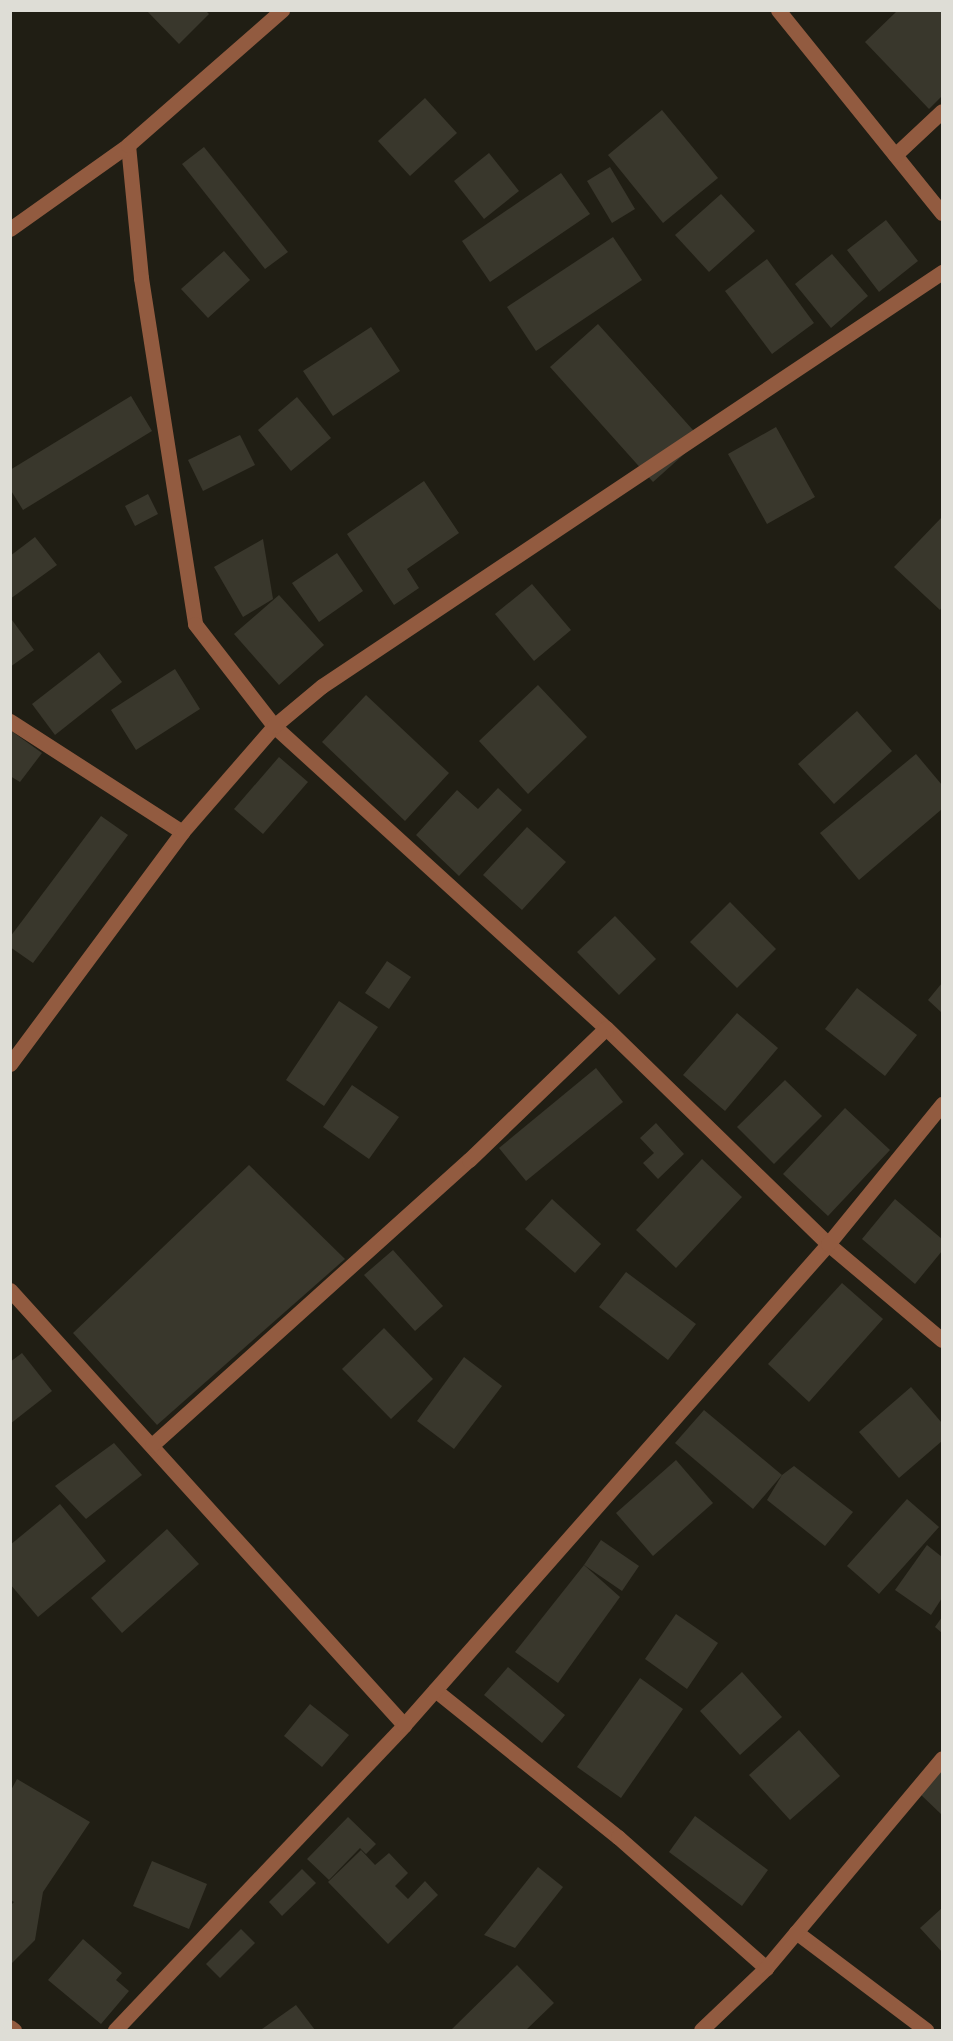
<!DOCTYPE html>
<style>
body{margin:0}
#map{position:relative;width:953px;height:2041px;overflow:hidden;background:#201e14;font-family:"Public Sans",sans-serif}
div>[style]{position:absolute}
.building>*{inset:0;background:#39372c}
.minor>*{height:15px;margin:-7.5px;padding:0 7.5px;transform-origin:7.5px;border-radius:7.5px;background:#925b40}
span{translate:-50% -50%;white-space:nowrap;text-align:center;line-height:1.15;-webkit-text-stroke:6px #090805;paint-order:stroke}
.frame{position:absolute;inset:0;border:12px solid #deddd6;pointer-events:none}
</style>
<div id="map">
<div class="building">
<i style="clip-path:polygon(146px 10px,205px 10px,209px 14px,179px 44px)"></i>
<i style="clip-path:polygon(898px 10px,942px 10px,942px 96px,929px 109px,865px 42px)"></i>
<i style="clip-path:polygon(425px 98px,457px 133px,410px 176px,378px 141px)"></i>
<i style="clip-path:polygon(662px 110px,718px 178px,663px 223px,608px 155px)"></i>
<i style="clip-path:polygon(204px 147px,288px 252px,265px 269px,182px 164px)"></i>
<i style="clip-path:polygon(489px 153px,519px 191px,484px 219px,454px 181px)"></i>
<i style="clip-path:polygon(610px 167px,635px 209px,612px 223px,587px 181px)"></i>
<i style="clip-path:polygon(561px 173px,590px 214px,490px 282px,462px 241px)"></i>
<i style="clip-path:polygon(721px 194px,755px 231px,709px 272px,675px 235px)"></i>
<i style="clip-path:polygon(886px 220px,918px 261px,879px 292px,847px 250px)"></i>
<i style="clip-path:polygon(613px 237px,642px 280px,536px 351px,507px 307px)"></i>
<i style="clip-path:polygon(224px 251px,250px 280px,208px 318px,181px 289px)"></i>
<i style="clip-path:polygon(832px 254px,868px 296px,831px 328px,795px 284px)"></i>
<i style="clip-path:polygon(767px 259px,814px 323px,772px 354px,725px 291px)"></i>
<i style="clip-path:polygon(598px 324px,701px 439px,653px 482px,550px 367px)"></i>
<i style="clip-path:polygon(371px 327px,400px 371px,333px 416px,303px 371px)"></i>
<i style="clip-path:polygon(131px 396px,152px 431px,23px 510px,10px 489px,10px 470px)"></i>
<i style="clip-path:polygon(297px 397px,331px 438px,291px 471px,258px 430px)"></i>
<i style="clip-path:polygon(776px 427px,815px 497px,767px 524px,728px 454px)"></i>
<i style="clip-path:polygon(240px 435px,255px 465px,203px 491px,188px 460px)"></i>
<i style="clip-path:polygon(424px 481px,459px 533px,407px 569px,419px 588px,394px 605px,347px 534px)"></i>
<i style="clip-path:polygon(148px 494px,158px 514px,135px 526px,125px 506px)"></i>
<i style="clip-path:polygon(942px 517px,942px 607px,940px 610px,894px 567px)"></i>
<i style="clip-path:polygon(35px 537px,57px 565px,10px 599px,10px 556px)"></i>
<i style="clip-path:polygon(263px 539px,273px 599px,243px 617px,214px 567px)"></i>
<i style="clip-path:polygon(337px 553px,363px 591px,319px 622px,292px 583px)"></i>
<i style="clip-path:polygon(532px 584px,571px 630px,534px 661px,495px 614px)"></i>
<i style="clip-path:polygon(279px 595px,324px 645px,279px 685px,234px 634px)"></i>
<i style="clip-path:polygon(12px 620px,34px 650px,10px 667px,10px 621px)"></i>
<i style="clip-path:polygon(99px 652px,122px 682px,55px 735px,32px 704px)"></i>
<i style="clip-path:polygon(175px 669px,200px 709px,136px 750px,111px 710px)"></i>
<i style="clip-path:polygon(538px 685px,587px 737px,528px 794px,479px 741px)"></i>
<i style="clip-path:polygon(366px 695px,449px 773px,405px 821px,322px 742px)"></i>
<i style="clip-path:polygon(857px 711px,892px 751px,834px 804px,798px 764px)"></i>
<i style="clip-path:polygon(10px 730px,42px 753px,20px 782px,10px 776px)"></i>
<i style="clip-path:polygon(916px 754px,942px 785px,942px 809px,859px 880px,820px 833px)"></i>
<i style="clip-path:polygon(279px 757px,308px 782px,263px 834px,234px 809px)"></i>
<i style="clip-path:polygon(498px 788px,522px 810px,459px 876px,416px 835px,457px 790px,478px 809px)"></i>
<i style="clip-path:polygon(101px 816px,128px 835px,33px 963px,10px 947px,10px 937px)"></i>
<i style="clip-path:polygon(527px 827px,566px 862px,522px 910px,483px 875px)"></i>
<i style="clip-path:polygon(730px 902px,776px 949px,737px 988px,690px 942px)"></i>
<i style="clip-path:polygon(615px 916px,656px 959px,619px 995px,577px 952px)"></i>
<i style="clip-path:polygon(387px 961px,411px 977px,389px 1009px,365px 993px)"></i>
<i style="clip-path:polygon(942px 983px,942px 1013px,928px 1000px)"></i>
<i style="clip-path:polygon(857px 988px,917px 1035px,885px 1076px,825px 1029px)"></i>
<i style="clip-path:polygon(339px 1001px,378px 1027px,324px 1106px,286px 1080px)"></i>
<i style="clip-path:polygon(737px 1013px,778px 1048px,725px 1111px,683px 1075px)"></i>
<i style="clip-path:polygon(596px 1068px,623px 1102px,526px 1181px,499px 1148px)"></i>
<i style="clip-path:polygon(785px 1080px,822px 1116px,774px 1164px,737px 1127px)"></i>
<i style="clip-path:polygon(352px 1085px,399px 1117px,369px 1159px,323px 1127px)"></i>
<i style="clip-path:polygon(845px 1108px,890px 1150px,828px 1216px,783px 1174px)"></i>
<i style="clip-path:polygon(656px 1123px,684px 1154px,658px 1179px,643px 1163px,654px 1153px,640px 1138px)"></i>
<i style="clip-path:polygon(702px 1159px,742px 1197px,676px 1268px,636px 1230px)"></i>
<i style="clip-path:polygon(249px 1165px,345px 1259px,157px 1425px,73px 1333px)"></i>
<i style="clip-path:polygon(552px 1199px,601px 1244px,575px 1273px,525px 1229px)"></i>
<i style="clip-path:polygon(895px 1199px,942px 1239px,942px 1251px,915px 1284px,862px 1239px)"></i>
<i style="clip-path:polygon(393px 1250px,443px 1306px,415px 1331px,364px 1275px)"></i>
<i style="clip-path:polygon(626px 1272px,696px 1324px,668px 1360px,599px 1307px)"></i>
<i style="clip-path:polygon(842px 1283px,883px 1319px,809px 1402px,768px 1364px)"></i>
<i style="clip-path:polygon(384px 1328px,433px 1379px,391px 1419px,342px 1369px)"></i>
<i style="clip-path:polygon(22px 1353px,52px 1391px,10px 1424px,10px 1362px)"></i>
<i style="clip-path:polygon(464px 1357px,502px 1386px,454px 1449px,417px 1421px)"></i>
<i style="clip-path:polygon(911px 1387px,942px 1423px,942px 1441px,899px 1478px,859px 1432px)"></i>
<i style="clip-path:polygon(704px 1410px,782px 1475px,753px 1509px,675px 1443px)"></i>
<i style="clip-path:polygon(114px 1443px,142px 1475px,86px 1519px,55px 1486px)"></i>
<i style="clip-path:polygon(676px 1460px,713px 1503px,653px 1556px,616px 1513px)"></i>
<i style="clip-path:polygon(794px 1466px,853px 1512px,825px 1546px,767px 1500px,782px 1475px)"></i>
<i style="clip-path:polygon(907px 1499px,939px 1527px,879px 1594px,847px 1566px)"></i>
<i style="clip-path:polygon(60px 1504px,106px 1561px,38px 1617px,10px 1584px,10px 1545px)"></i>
<i style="clip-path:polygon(167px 1529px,199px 1564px,122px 1633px,91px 1598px)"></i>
<i style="clip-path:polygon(601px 1540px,639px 1566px,622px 1591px,584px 1565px)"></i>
<i style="clip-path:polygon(927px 1545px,942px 1557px,942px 1598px,931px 1615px,895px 1590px)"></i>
<i style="clip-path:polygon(584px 1565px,620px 1597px,558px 1683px,515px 1652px)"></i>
<i style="clip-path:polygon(676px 1614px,718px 1643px,687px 1689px,645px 1659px)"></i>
<i style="clip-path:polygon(942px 1617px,942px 1633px,935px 1627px)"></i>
<i style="clip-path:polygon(508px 1667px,565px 1715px,542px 1743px,484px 1695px)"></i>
<i style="clip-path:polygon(742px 1672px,782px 1717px,740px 1755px,700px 1711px)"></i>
<i style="clip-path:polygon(640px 1678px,683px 1709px,621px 1798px,577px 1767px)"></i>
<i style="clip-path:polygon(310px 1704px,349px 1735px,322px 1767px,284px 1736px)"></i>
<i style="clip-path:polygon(799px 1730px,840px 1776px,790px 1820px,749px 1775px)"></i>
<i style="clip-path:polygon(942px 1765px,942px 1815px,918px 1792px)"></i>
<i style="clip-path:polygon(17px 1779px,90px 1822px,43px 1892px,35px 1940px,10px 1965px,10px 1906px,14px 1902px,10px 1900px,10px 1792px)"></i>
<i style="clip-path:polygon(695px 1816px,768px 1870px,742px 1906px,669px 1852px)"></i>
<i style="clip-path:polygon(348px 1817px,376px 1844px,366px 1854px,360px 1848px,329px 1880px,307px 1859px)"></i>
<i style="clip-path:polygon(361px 1850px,375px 1865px,389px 1853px,408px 1873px,395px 1886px,408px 1899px,425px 1881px,438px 1895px,388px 1944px,328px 1882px)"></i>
<i style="clip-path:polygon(152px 1861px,207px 1884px,189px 1929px,133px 1906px)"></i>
<i style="clip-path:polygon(538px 1867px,563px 1887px,515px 1948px,484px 1935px)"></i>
<i style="clip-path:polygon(302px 1869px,316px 1883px,282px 1916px,269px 1902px)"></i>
<i style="clip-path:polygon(942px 1908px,942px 1952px,920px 1928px)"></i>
<i style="clip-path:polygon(241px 1929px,255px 1943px,220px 1978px,206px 1964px)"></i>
<i style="clip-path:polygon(83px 1939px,122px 1973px,116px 1980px,129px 1991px,101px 2024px,48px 1980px)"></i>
<i style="clip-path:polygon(517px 1965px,554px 2003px,526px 2030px,451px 2030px)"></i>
<i style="clip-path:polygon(296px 2005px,315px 2030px,263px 2030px,262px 2029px)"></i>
</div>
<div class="minor">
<i style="left:778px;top:10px;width:261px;rotate:51.1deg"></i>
<i style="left:128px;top:145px;width:134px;rotate:84.4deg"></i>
<i style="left:141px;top:278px;width:350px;rotate:81.1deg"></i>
<i style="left:195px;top:624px;width:129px;rotate:52.2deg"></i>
<i style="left:274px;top:726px;width:449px;rotate:42.3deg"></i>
<i style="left:606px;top:1028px;width:310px;rotate:44.2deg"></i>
<i style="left:828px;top:1244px;width:149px;rotate:40.1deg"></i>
<i style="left:895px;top:155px;width:64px;rotate:-43.1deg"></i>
<i style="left:10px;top:229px;width:145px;rotate:-35.4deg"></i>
<i style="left:128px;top:145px;width:205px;rotate:-41.2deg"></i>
<i style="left:10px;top:721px;width:205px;rotate:32.8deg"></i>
<i style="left:10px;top:1064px;width:289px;rotate:-53.4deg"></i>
<i style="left:182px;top:832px;width:140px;rotate:-49deg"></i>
<i style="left:274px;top:726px;width:62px;rotate:-39.8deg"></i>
<i style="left:322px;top:686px;width:746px;rotate:-33.73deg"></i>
<i style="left:10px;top:1290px;width:587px;rotate:47.83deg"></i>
<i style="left:152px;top:1445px;width:426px;rotate:-42deg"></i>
<i style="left:469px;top:1160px;width:190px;rotate:-43.9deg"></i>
<i style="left:435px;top:1690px;width:235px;rotate:38.8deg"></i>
<i style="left:618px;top:1837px;width:198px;rotate:41.5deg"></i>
<i style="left:796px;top:1932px;width:163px;rotate:37deg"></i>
<i style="left:10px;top:2027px;width:5px;rotate:37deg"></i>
<i style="left:115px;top:2030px;width:420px;rotate:-46.5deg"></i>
<i style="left:404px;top:1725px;width:641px;rotate:-48.6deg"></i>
<i style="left:828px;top:1244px;width:181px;rotate:-50.8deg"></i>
<i style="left:701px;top:2030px;width:90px;rotate:-43.6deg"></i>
<i style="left:766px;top:1968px;width:274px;rotate:-50deg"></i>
</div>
<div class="frame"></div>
</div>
